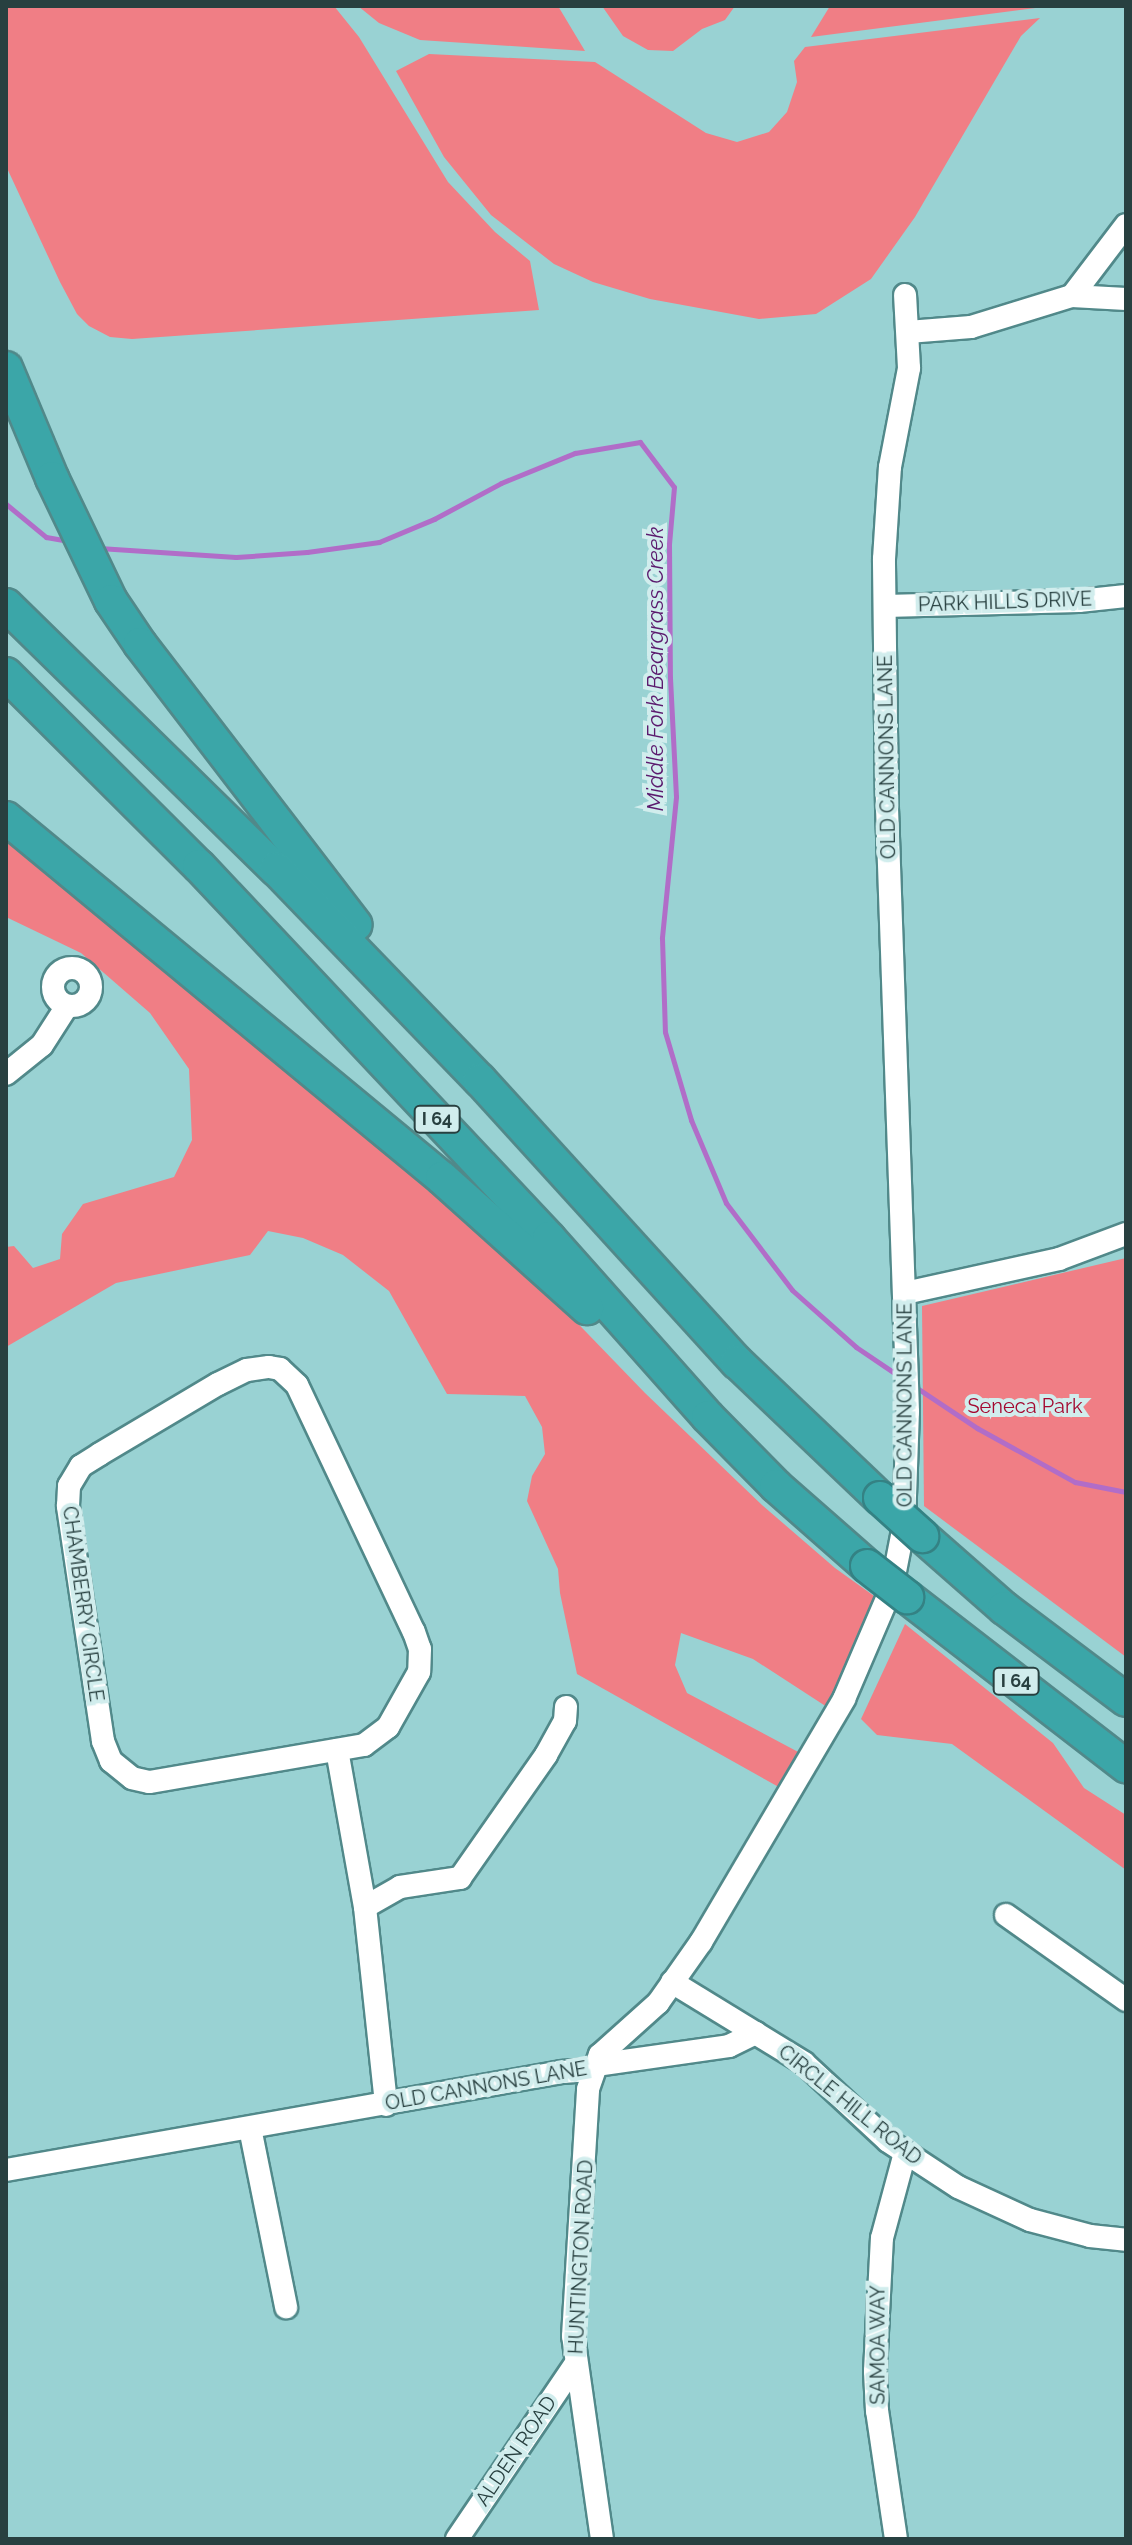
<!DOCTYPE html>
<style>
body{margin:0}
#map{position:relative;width:1132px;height:2545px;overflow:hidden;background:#99d2d3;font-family:Raleway,sans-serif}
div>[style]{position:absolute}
.green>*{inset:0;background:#f07e85}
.stream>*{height:5px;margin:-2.5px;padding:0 2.5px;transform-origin:2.5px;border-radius:2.5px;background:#b16dc8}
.roads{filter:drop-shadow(2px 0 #51898a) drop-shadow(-2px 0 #51898a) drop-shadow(0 2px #51898a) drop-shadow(0 -2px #51898a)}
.minor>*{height:22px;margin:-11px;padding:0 11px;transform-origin:11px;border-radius:11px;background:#fff}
.minor>.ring{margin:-11px;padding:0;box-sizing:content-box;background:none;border:22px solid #fff;border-radius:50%}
.highway>*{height:32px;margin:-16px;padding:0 16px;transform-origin:16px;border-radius:16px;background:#3ba6a8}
.bridges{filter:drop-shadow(2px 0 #348284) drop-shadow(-2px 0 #348284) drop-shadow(0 2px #348284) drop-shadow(0 -2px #348284)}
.highway-bridge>*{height:32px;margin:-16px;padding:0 16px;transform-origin:16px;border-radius:16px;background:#3ba6a8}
span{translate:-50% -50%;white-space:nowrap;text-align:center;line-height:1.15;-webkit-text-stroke:8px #d1eded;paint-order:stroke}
.shield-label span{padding:2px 6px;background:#d1eded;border:2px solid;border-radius:6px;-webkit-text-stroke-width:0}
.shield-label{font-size:18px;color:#284040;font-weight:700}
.street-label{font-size:20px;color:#284040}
.park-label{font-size:20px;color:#a40830}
.water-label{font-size:22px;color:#5b1a6e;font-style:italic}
.frame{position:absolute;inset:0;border:8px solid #284040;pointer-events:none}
</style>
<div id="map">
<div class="green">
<div style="clip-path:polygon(6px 6px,334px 6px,359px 37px,448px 182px,495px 232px,530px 261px,539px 310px,132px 339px,110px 337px,89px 326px,77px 314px,60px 282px,6px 166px)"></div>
<div style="clip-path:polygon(358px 6px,558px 6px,585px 51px,420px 40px,379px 23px)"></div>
<div style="clip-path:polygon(602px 6px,735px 6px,725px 20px,702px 29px,673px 51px,648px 50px,623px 36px)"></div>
<div style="clip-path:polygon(830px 6px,1051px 6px,811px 37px)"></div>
<div style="clip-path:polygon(1040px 18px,1021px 36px,915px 217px,871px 279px,816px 314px,759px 319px,650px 299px,593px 282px,554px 264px,491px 215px,444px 157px,396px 71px,429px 54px,595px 62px,706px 133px,737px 142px,769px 132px,787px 112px,797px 82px,794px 61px,805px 47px)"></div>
<div style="clip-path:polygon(6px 837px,502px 1245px,645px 1393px,762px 1505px,835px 1568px,874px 1596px,858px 1641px,827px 1707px,753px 1659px,681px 1633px,675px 1665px,687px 1693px,802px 1754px,784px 1790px,577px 1674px,560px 1593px,558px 1569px,527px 1501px,532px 1476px,545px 1454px,542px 1427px,525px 1396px,447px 1394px,389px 1291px,343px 1255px,303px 1238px,268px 1231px,250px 1255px,116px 1283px,6px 1347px,6px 1247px,14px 1246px,33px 1268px,60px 1259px,62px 1234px,83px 1204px,174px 1177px,192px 1140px,189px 1069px,150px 1013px,81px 953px,6px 917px)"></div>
<div style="clip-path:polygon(1126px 1258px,1126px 1657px,924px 1506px,922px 1306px)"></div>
<div style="clip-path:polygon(905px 1624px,1053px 1743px,1084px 1788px,1126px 1815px,1126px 1870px,952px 1744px,877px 1735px,861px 1719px)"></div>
</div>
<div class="stream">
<div style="left:6px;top:504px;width:52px;rotate:39.5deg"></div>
<div style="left:46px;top:537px;width:23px;rotate:10deg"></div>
<div style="left:99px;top:548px;width:137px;rotate:3.8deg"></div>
<div style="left:236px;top:557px;width:71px;rotate:-4deg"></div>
<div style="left:307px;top:552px;width:73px;rotate:-7.9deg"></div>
<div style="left:379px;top:542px;width:60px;rotate:-22.7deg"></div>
<div style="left:434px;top:519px;width:76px;rotate:-28.2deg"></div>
<div style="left:501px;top:483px;width:80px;rotate:-22.1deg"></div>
<div style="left:575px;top:453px;width:66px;rotate:-9.6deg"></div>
<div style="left:640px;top:442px;width:56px;rotate:52.9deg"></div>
<div style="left:674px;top:487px;width:57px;rotate:95deg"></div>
<div style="left:669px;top:544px;width:134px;rotate:89.6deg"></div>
<div style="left:670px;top:678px;width:119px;rotate:87.1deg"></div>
<div style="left:676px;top:797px;width:142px;rotate:95.7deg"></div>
<div style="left:662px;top:938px;width:94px;rotate:88.2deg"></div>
<div style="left:665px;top:1032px;width:92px;rotate:73.5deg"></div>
<div style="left:691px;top:1120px;width:90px;rotate:67.1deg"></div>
<div style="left:726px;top:1203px;width:109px;rotate:52.8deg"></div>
<div style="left:792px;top:1290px;width:86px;rotate:41.7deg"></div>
<div style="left:856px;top:1347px;width:52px;rotate:34deg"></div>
<div style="left:914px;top:1386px;width:76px;rotate:33.7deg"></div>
<div style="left:977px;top:1428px;width:112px;rotate:28.9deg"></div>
<div style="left:1075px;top:1482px;width:52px;rotate:11.1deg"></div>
</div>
<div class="roads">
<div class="minor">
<div style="left:1072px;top:296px;width:54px;rotate:3.2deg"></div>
<div style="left:908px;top:332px;width:63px;rotate:-4.5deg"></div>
<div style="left:971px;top:327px;width:106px;rotate:-17.1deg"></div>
<div style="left:1072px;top:296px;width:89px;rotate:-52.7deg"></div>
<div style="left:885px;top:606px;width:194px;rotate:-1.5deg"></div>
<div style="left:1079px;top:601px;width:47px;rotate:-6.1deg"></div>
<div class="ring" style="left:53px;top:968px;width:16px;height:16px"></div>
<div style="left:6px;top:1074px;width:46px;rotate:-38.9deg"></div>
<div style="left:42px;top:1045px;width:46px;rotate:-57.3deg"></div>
<div style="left:905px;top:1293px;width:158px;rotate:-12.4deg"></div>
<div style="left:1059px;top:1259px;width:72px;rotate:-20.5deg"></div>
<div style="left:269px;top:1367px;width:11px;rotate:10deg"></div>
<div style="left:280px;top:1369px;width:23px;rotate:43deg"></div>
<div style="left:297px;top:1385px;width:273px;rotate:64.7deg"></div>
<div style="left:414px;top:1632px;width:18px;rotate:71deg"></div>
<div style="left:420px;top:1649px;width:23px;rotate:92deg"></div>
<div style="left:419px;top:1672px;width:63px;rotate:119.4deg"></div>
<div style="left:388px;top:1727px;width:30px;rotate:143deg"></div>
<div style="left:364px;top:1745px;width:218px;rotate:170.2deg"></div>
<div style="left:149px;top:1782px;width:17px;rotate:-167deg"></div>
<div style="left:132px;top:1778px;width:27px;rotate:-141deg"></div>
<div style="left:111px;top:1761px;width:22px;rotate:-112deg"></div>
<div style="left:103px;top:1741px;width:238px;rotate:-98.5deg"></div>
<div style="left:68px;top:1506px;width:20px;rotate:-87deg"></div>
<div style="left:69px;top:1486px;width:23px;rotate:-59deg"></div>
<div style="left:81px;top:1466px;width:22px;rotate:-32deg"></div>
<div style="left:100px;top:1454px;width:137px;rotate:-30.7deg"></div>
<div style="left:218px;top:1384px;width:32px;rotate:-26deg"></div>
<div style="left:247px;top:1370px;width:22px;rotate:-8deg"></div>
<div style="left:337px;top:1750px;width:159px;rotate:79.9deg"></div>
<div style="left:365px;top:1907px;width:199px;rotate:83.9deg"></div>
<div style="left:365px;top:1907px;width:40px;rotate:-29.7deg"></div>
<div style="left:400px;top:1887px;width:61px;rotate:-8.5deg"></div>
<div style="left:460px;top:1878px;width:150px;rotate:-55deg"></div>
<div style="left:546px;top:1755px;width:39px;rotate:-61deg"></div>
<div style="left:565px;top:1721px;width:14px;rotate:-86deg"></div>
<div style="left:1006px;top:1915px;width:147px;rotate:35.3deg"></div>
<div style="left:672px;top:1982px;width:155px;rotate:31.5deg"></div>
<div style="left:804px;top:2063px;width:115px;rotate:42.9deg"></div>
<div style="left:888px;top:2141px;width:84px;rotate:33.3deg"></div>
<div style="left:958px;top:2187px;width:79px;rotate:24.6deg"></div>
<div style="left:1030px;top:2220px;width:62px;rotate:14.9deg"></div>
<div style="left:1090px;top:2236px;width:36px;rotate:6deg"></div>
<div style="left:596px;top:2065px;width:134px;rotate:-8.1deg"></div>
<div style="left:729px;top:2046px;width:30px;rotate:-26deg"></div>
<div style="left:250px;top:2128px;width:183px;rotate:78.6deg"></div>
<div style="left:6px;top:2170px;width:565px;rotate:-10deg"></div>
<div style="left:562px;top:2072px;width:32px;rotate:-4deg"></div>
<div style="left:457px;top:2539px;width:212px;rotate:-55.9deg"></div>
<div style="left:602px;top:2539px;width:205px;rotate:-98.1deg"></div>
<div style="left:573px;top:2336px;width:247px;rotate:-86.5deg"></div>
<div style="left:588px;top:2089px;width:36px;rotate:-71deg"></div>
<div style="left:600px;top:2055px;width:78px;rotate:-41.9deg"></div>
<div style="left:658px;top:2003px;width:75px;rotate:-54.8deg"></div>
<div style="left:701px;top:1942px;width:282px;rotate:-59.5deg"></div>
<div style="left:844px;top:1699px;width:122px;rotate:-66.8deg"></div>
<div style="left:892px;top:1587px;width:63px;rotate:-79deg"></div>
<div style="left:904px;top:1525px;width:113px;rotate:-88deg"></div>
<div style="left:908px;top:1412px;width:603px;rotate:-91.99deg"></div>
<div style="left:887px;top:809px;width:250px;rotate:-90.7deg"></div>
<div style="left:884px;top:559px;width:92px;rotate:-86.3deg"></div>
<div style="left:890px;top:467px;width:101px;rotate:-79.1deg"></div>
<div style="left:909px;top:368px;width:73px;rotate:-93.1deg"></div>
<div style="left:896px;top:2539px;width:129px;rotate:-98.4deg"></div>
<div style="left:877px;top:2411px;width:40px;rotate:-92.9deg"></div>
<div style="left:875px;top:2371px;width:133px;rotate:-87deg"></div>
<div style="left:882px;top:2238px;width:88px;rotate:-74.9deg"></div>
</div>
<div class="highway">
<div style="left:6px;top:368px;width:119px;rotate:67.3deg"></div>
<div style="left:52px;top:478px;width:136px;rotate:64.4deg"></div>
<div style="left:111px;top:601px;width:52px;rotate:56deg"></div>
<div style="left:140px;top:644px;width:354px;rotate:52.5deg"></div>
<div style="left:6px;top:605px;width:378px;rotate:44.4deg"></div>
<div style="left:276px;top:869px;width:293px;rotate:46deg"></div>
<div style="left:480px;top:1080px;width:382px;rotate:47.7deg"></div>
<div style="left:737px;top:1362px;width:197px;rotate:43.6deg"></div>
<div style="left:6px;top:674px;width:272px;rotate:44.9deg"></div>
<div style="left:199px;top:866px;width:511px;rotate:46.75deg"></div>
<div style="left:549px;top:1238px;width:239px;rotate:48.4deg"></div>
<div style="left:708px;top:1417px;width:97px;rotate:45.4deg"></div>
<div style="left:776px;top:1486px;width:121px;rotate:41.3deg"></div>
<div style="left:6px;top:818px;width:565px;rotate:39.55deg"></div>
<div style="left:442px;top:1178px;width:195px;rotate:41.9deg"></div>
<div style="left:922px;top:1536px;width:109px;rotate:41.3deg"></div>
<div style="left:1004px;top:1608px;width:153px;rotate:37deg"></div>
<div style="left:907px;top:1597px;width:277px;rotate:37.7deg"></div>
</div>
</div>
<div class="bridges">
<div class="highway-bridge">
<div style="left:880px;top:1498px;width:57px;rotate:42.1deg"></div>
<div style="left:867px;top:1566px;width:51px;rotate:37.8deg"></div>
</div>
</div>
<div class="shield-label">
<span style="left:437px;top:1119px">I 64</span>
<span style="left:1016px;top:1681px">I 64</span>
</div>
<div class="street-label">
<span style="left:1005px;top:602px;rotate:-2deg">PARK HILLS DRIVE</span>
<span style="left:887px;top:757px;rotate:-91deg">OLD CANNONS LANE</span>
<span style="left:905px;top:1405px;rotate:-90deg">OLD CANNONS LANE</span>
<span style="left:83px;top:1604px;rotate:82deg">CHAMBERRY CIRCLE</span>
<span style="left:486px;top:2086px;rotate:-10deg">OLD CANNONS LANE</span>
<span style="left:850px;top:2105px;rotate:39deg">CIRCLE HILL ROAD</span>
<span style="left:581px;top:2257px;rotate:-87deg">HUNTINGTON ROAD</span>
<span style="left:878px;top:2345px;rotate:-90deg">SAMOA WAY</span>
<span style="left:516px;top:2451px;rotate:-56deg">ALDEN ROAD</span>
</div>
<div class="park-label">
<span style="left:1025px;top:1406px">Seneca Park</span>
</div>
<div class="water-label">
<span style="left:656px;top:669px;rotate:-90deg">Middle Fork Beargrass Creek</span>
</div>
<div class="frame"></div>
</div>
